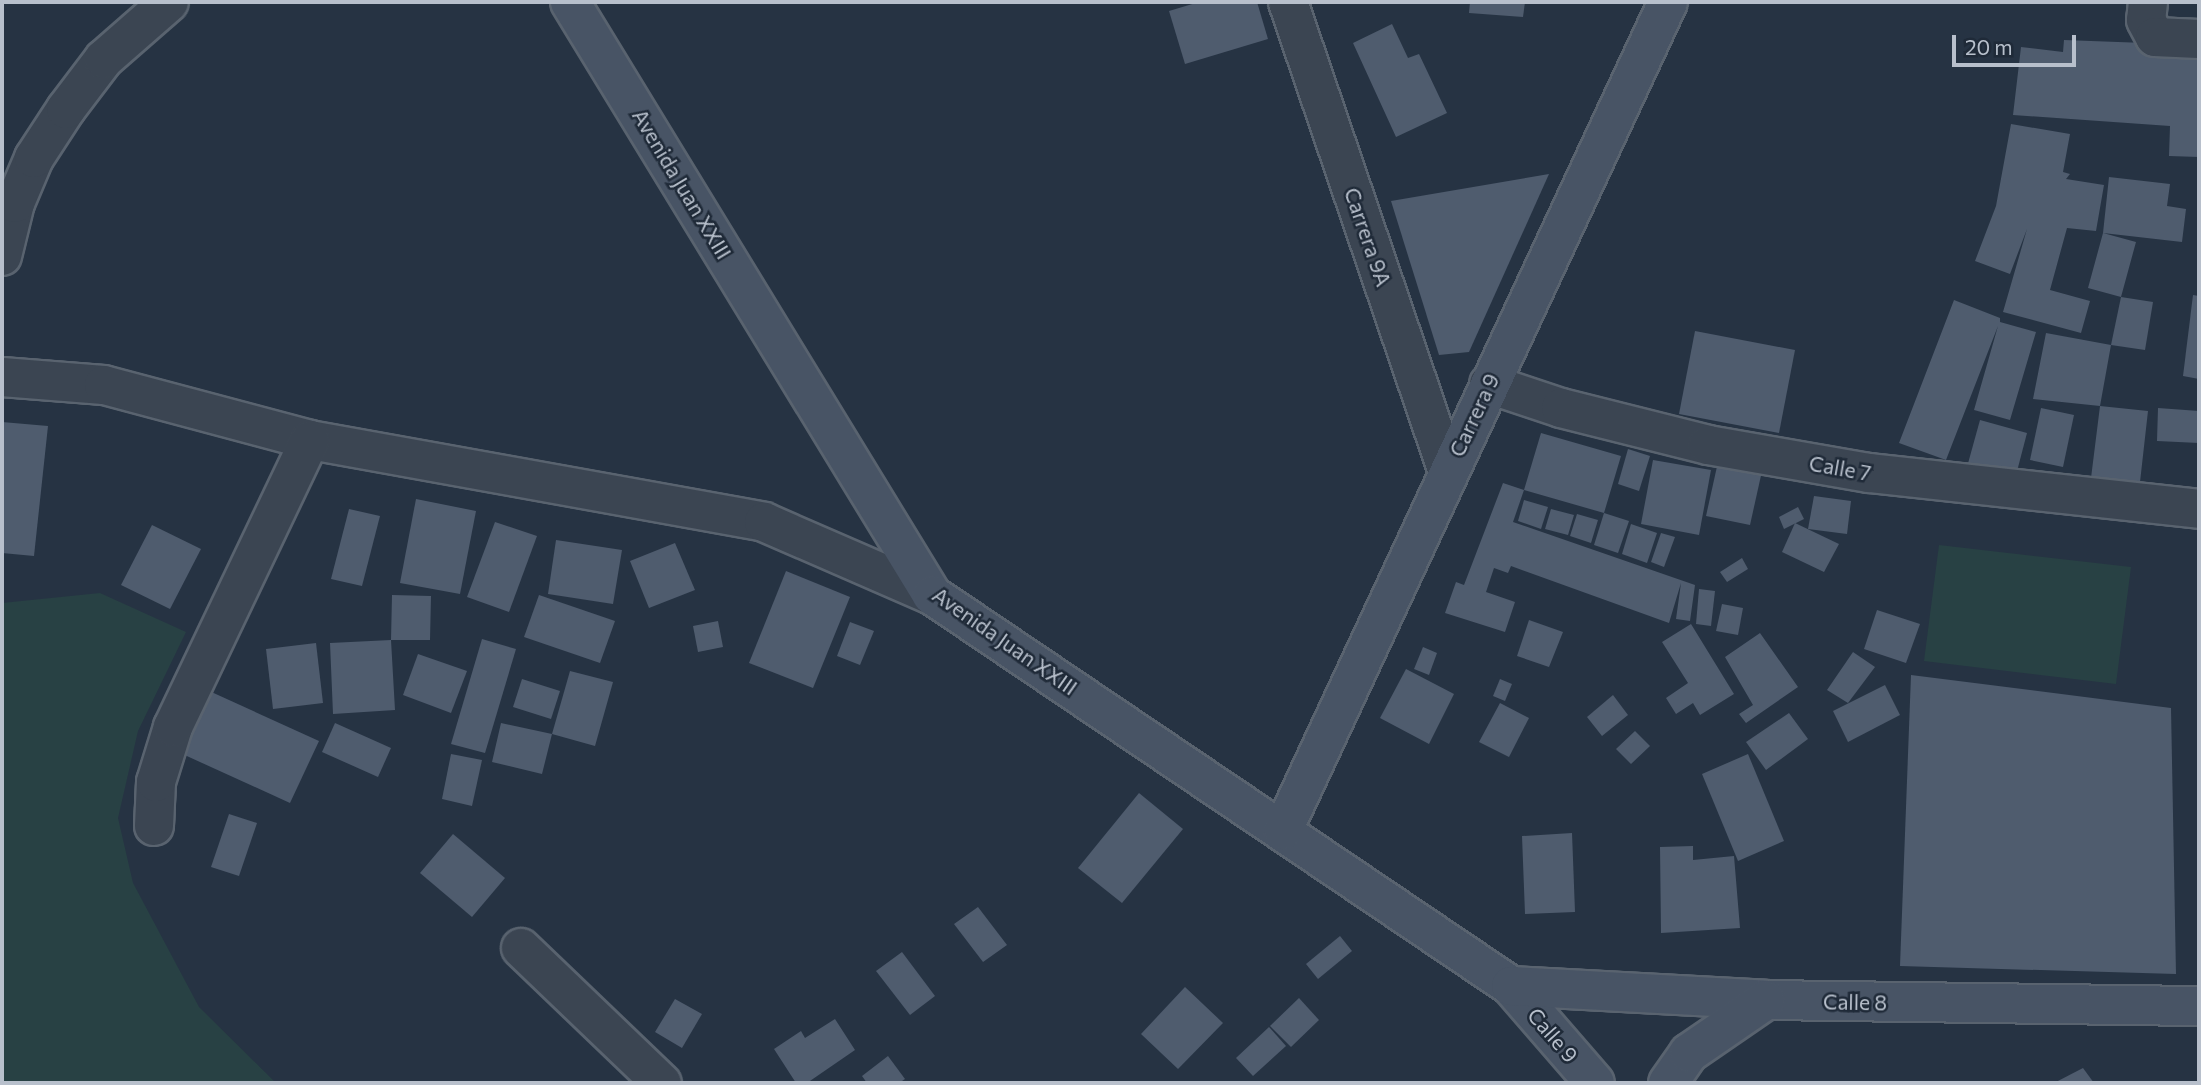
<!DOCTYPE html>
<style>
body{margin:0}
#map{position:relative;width:2201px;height:1085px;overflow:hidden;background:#263343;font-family:Commissioner,sans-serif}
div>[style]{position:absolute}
.green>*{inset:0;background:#284144}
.building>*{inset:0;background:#4f5c6e}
.roads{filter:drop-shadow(2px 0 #59636f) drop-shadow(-2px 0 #59636f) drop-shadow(0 2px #59636f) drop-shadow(0 -2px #59636f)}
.street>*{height:38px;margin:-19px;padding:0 19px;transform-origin:19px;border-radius:19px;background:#3b4552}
.secondary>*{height:38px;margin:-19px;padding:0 19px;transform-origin:19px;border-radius:19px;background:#485465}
span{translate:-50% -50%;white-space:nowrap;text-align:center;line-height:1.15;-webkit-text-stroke:5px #1f2a38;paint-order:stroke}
.street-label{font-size:21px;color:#b8c0cc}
.frame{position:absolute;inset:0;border:4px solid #b8c0cc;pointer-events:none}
.scale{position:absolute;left:1952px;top:35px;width:124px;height:32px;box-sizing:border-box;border:4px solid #b8c0cc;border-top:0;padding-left:9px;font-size:21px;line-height:24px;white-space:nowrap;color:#b8c0cc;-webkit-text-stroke:5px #1f2a38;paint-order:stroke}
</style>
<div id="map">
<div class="green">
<div style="clip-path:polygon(1939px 545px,2131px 567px,2116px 684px,1924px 661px)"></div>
<div style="clip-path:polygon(100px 593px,186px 632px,138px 731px,118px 818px,133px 883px,199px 1007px,276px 1083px,2px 1083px,2px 603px)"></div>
</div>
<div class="building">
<div style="clip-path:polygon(1199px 2px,1257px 2px,1268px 39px,1185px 64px,1169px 11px)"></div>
<div style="clip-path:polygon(1470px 2px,1525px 2px,1523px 17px,1469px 13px)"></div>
<div style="clip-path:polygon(1392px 24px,1408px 58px,1419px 54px,1447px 113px,1396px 137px,1353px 43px)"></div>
<div style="clip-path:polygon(2064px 40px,2199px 45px,2199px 157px,2169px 156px,2170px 126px,2013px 115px,2021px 47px,2063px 52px)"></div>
<div style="clip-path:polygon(2011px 124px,2070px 134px,2063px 172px,2070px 174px,2066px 179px,2104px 185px,2096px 231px,2067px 228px,2050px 290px,2090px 301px,2081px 333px,2003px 312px,2027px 229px,2010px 274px,1975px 261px,1996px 206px)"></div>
<div style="clip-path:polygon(1549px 174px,1469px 352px,1439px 355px,1391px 201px)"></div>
<div style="clip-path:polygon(2109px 177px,2170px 184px,2167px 206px,2186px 209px,2182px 242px,2103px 233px,2136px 242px,2121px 297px,2088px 288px,2103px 233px)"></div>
<div style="clip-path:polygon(2193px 295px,2199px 296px,2199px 379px,2183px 376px)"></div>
<div style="clip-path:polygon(2121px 297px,2153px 302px,2145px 350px,2111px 345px)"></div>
<div style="clip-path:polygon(1954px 300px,2000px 318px,2000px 322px,2036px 332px,2010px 420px,1974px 410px,1998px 326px,1946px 460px,1899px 443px)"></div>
<div style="clip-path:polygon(1695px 331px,1795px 350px,1779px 433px,1679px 414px)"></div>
<div style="clip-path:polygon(2046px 333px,2111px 345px,2100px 406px,2148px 411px,2139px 491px,2090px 486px,2100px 406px,2033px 399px)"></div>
<div style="clip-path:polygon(2041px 408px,2074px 415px,2063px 467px,2030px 460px)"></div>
<div style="clip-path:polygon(2158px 408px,2199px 411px,2199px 443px,2157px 441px)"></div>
<div style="clip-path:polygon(1980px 420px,2027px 433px,2015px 479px,1967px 467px)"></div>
<div style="clip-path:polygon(2px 422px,48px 426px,34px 556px,2px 553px)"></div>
<div style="clip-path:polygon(1541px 433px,1621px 456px,1604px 513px,1524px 490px,1513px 522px,1695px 585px,1690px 621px,1676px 619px,1681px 583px,1669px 623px,1511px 566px,1508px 573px,1494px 568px,1486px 592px,1515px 602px,1505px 632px,1445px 613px,1456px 582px,1464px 585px,1503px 483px,1524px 490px)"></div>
<div style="clip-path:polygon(1628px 449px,1650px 456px,1639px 491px,1618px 484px)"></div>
<div style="clip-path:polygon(1653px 460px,1711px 470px,1699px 535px,1641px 524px)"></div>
<div style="clip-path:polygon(1718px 462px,1762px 471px,1750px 525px,1706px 516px)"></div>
<div style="clip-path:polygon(1814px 496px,1851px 501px,1847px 534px,1808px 529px)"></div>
<div style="clip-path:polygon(416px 499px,476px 511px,460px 594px,400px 583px)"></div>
<div style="clip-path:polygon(1524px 500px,1548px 507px,1541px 529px,1518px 521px)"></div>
<div style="clip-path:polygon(1798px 507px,1804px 519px,1784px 529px,1779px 517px)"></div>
<div style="clip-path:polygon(349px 509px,380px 516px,362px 586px,331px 579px)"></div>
<div style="clip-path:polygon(1551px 509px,1574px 515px,1568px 535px,1545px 529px)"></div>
<div style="clip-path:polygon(1604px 513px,1629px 521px,1618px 553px,1594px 545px)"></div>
<div style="clip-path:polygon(1577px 514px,1598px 520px,1591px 543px,1570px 536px)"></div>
<div style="clip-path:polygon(495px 522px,537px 536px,509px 612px,467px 597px)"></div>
<div style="clip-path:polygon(1795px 523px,1839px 544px,1824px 572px,1782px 552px)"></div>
<div style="clip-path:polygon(1631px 524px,1657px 533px,1647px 563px,1622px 554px)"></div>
<div style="clip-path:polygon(152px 525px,201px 549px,170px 609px,121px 585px)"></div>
<div style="clip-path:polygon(1661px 533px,1675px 537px,1664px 567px,1651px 562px)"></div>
<div style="clip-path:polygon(556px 540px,622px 550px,613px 604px,548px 594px)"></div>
<div style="clip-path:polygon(675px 543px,695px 590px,649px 608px,630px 561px)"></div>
<div style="clip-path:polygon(1742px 558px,1748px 569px,1727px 582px,1720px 572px)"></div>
<div style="clip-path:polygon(786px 571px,850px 597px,813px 688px,749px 663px)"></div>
<div style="clip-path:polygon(1699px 589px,1715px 591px,1711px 626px,1696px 624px)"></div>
<div style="clip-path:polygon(392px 595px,431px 596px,430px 640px,391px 640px,395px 710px,333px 714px,330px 643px,391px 640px)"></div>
<div style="clip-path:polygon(539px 595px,615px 621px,600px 663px,524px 637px)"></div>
<div style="clip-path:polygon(1722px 604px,1743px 608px,1738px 635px,1716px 631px)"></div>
<div style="clip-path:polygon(1877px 610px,1920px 624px,1906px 663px,1864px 649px)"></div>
<div style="clip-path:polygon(1529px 620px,1563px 632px,1549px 667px,1517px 656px)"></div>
<div style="clip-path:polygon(718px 621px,723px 647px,698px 652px,693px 626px)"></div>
<div style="clip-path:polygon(850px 622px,874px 631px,860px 665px,837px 656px)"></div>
<div style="clip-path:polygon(1691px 624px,1734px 694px,1700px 715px,1693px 703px,1676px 714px,1666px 698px,1688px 683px,1662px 642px)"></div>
<div style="clip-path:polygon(1760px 633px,1798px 687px,1746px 723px,1739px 714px,1753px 705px,1725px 657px)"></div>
<div style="clip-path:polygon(482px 639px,516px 649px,485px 753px,451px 744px)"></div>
<div style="clip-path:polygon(316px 643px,323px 703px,273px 709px,266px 649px)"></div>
<div style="clip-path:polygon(1423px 647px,1437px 653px,1429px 675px,1414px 669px)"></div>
<div style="clip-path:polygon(1853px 652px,1875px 667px,1848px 703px,1827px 690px)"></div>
<div style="clip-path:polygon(418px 654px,467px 671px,451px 713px,403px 695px)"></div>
<div style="clip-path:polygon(1406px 669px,1454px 694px,1429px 744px,1380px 718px)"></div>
<div style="clip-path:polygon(570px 671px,613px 682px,595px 746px,552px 734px)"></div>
<div style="clip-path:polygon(1911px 675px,2171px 708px,2176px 974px,1900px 966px)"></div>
<div style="clip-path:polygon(522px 679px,560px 691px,551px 719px,513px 707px)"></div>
<div style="clip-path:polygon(1500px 679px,1512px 684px,1505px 701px,1493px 696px)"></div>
<div style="clip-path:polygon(1885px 685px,1900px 715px,1848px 742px,1833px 711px)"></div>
<div style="clip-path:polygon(207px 690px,319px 741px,290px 803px,178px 752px)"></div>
<div style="clip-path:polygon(1613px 695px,1628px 715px,1602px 736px,1587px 717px)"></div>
<div style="clip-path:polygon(1500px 703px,1529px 718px,1509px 757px,1479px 742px)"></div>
<div style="clip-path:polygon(1789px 713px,1808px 739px,1766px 770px,1746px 742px)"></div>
<div style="clip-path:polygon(335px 723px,391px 748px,378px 777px,322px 752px)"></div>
<div style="clip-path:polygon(501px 723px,552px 734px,542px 774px,492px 762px)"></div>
<div style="clip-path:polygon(1635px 731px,1650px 746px,1631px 764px,1616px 749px)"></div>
<div style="clip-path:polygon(451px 754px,482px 760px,472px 806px,442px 799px)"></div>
<div style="clip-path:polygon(1748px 754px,1784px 841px,1738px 861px,1702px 774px)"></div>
<div style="clip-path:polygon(1139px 793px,1183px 829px,1122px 903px,1078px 868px)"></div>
<div style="clip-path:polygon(229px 814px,257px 823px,239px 876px,211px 867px)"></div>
<div style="clip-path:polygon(1572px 833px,1575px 912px,1525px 914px,1522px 836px)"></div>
<div style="clip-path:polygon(453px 834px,505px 878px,472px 917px,420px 873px)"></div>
<div style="clip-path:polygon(1693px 846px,1693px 860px,1734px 856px,1740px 928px,1661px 933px,1660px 847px)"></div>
<div style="clip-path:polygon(978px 907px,1007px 945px,983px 962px,954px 924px)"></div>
<div style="clip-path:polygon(1340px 936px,1352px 951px,1318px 979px,1306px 964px)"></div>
<div style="clip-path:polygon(902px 952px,935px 996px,910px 1015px,876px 971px)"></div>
<div style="clip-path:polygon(1185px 987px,1223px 1023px,1178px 1069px,1141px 1034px)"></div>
<div style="clip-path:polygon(1299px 998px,1319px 1020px,1291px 1047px,1270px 1026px)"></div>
<div style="clip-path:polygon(675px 999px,702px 1014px,682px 1048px,655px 1032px)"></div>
<div style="clip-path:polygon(835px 1019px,855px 1050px,807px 1083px,796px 1083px,774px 1049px,801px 1031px,805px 1038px)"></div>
<div style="clip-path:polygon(1269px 1027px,1286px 1046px,1253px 1076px,1236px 1058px)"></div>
<div style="clip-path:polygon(888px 1056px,905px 1079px,899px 1083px,867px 1083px,862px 1076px)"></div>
<div style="clip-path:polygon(2083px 1068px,2094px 1083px,2054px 1083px)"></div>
</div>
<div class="roads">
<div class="street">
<div style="left:1288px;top:2px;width:496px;rotate:71.2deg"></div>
<div style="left:2148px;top:2px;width:18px;rotate:96deg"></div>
<div style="left:2146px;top:20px;width:19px;rotate:62deg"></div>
<div style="left:2155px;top:37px;width:44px;rotate:2.6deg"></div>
<div style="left:2px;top:256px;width:55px;rotate:-76.2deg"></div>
<div style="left:15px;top:203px;width:49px;rotate:-67.1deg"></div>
<div style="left:34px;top:158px;width:59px;rotate:-56.9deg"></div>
<div style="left:66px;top:109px;width:63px;rotate:-52.8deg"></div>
<div style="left:104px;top:59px;width:86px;rotate:-41.2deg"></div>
<div style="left:2px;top:377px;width:102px;rotate:4.5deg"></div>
<div style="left:104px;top:385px;width:213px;rotate:14.9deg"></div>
<div style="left:310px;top:440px;width:461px;rotate:10.2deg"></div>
<div style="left:764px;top:522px;width:183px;rotate:23.5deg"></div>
<div style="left:1489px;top:384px;width:76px;rotate:18.4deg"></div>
<div style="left:1561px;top:408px;width:152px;rotate:14.1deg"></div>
<div style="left:1708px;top:445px;width:163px;rotate:9.9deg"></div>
<div style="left:1869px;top:473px;width:332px;rotate:6.2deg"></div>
<div style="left:154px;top:826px;width:44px;rotate:-87.4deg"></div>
<div style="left:156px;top:782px;width:58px;rotate:-72.8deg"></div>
<div style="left:173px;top:727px;width:318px;rotate:-64.5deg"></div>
<div style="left:521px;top:948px;width:195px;rotate:43.8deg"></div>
</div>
<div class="secondary">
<div style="left:570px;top:2px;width:695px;rotate:58.6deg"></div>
<div style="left:932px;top:595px;width:699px;rotate:34.03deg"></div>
<div style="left:1511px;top:986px;width:128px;rotate:49.1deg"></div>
<div style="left:1283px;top:830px;width:913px;rotate:-65.06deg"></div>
<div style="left:1511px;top:986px;width:255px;rotate:3.1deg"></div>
<div style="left:1766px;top:1000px;width:433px;rotate:0.8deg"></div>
<div style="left:1668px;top:1083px;width:37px;rotate:-55deg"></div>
<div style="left:1689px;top:1053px;width:93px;rotate:-34.5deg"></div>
</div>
</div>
<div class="street-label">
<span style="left:682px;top:184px;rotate:59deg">Avenida Juan XXIII</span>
<span style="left:1368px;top:237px;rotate:71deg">Carrera 9A</span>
<span style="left:1474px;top:415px;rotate:-65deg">Carrera 9</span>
<span style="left:1840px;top:468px;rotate:10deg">Calle 7</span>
<span style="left:1005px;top:641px;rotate:35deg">Avenida Juan XXIII</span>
<span style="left:1855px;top:1002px;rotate:1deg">Calle 8</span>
<span style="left:1553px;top:1035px;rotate:49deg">Calle 9</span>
</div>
<div class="frame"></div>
<div class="scale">20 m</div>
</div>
